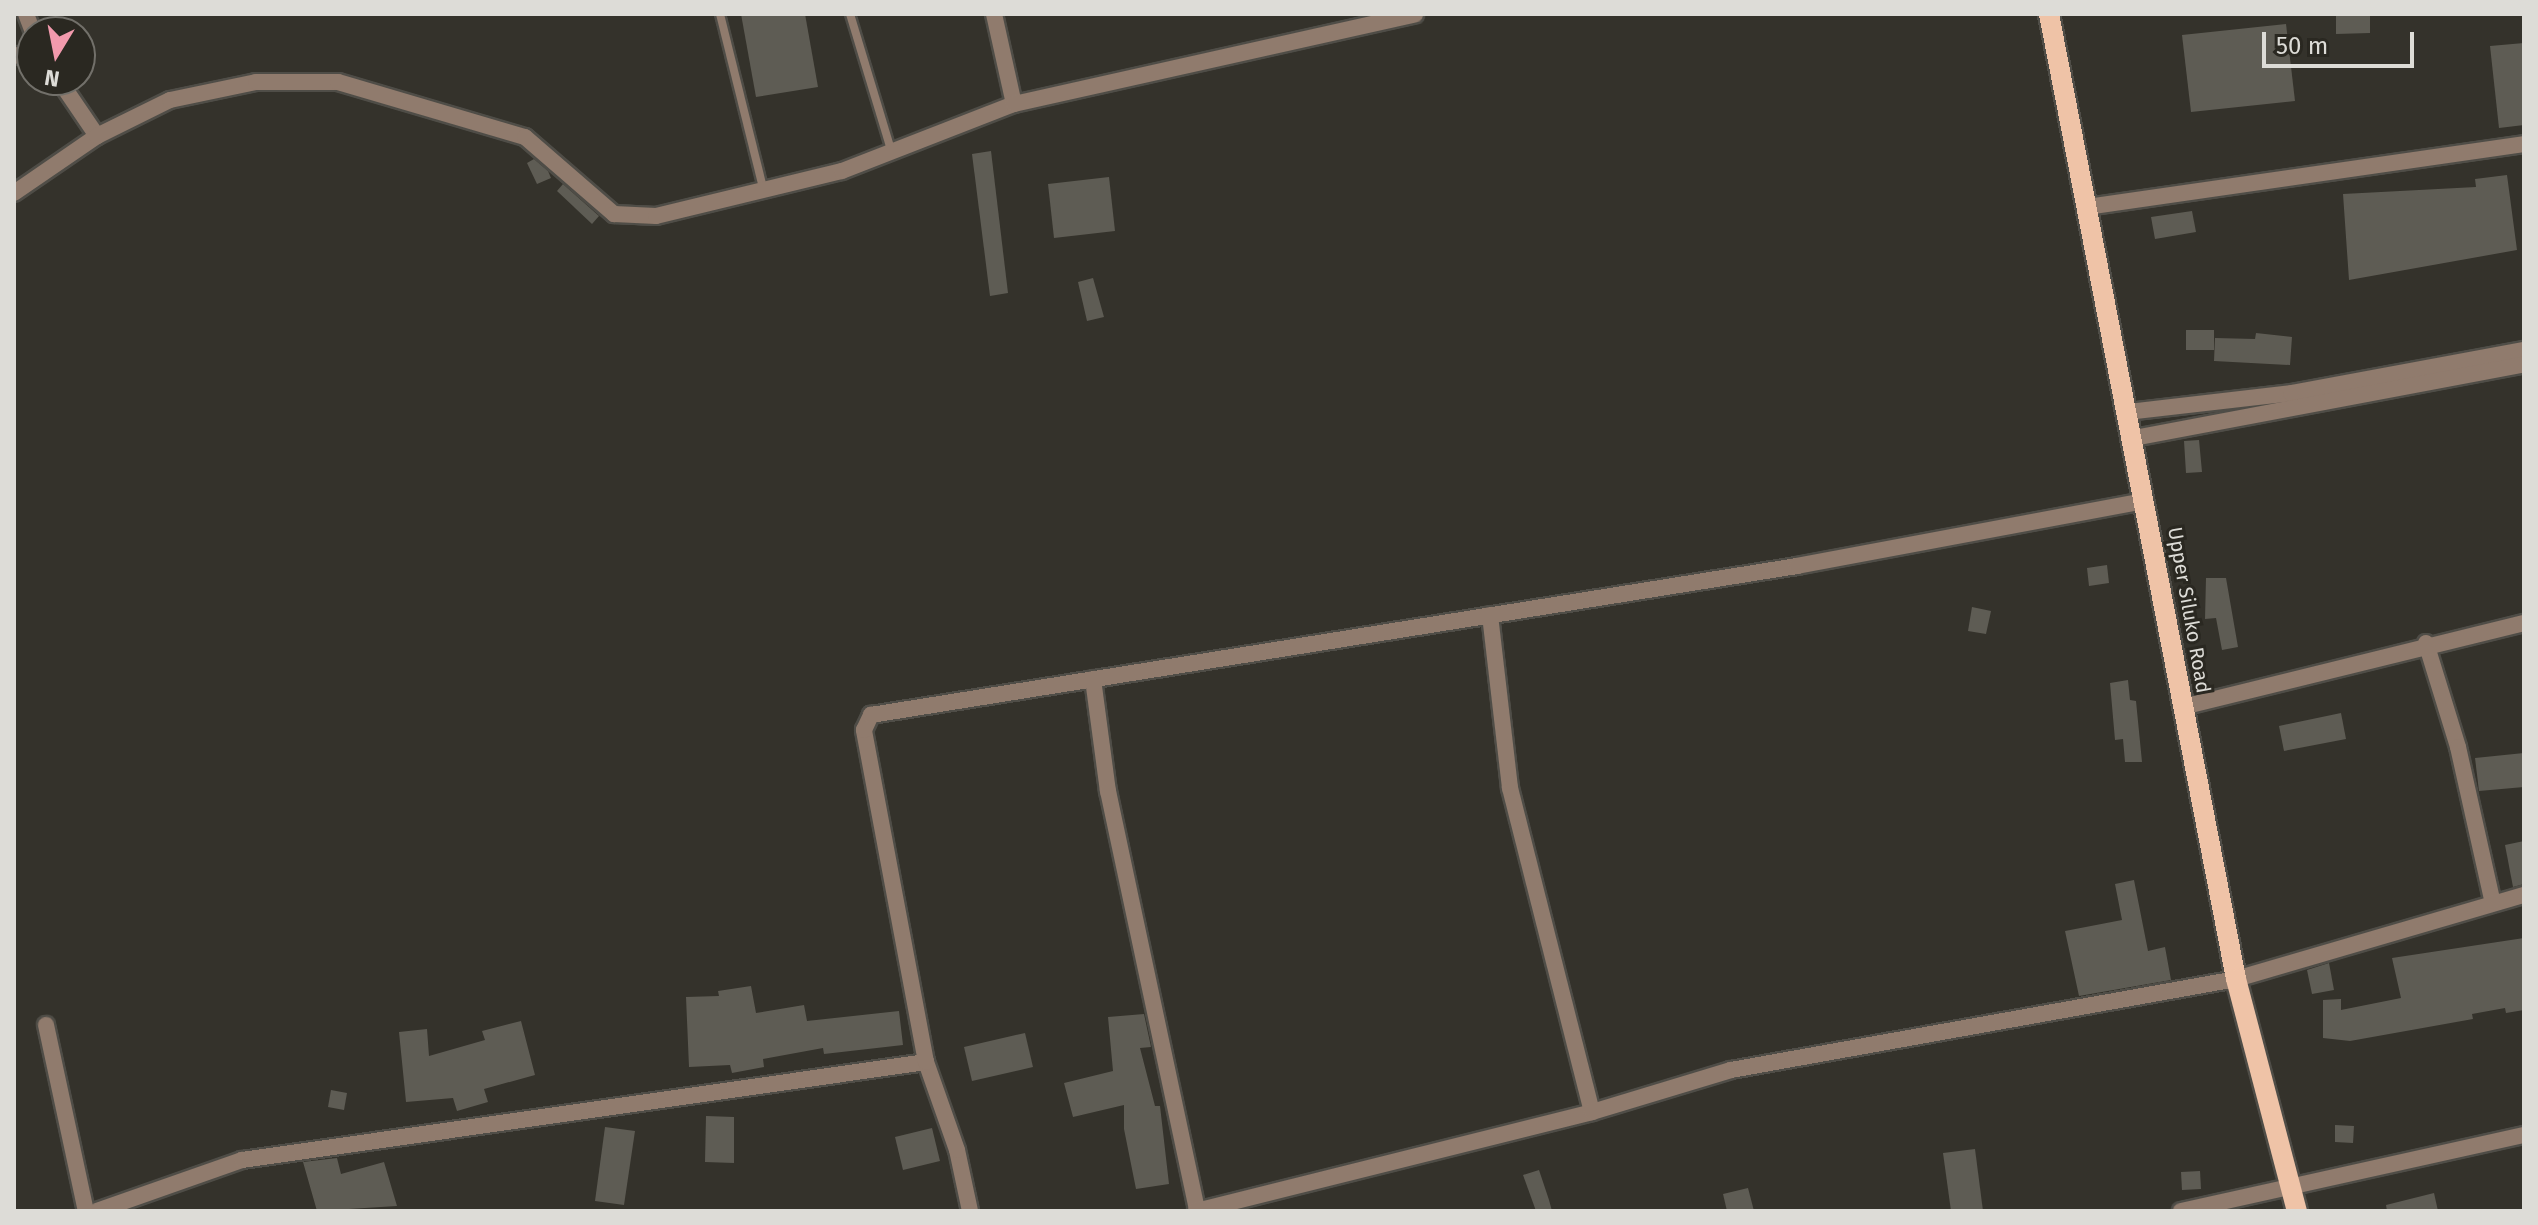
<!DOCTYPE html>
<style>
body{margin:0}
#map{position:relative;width:2538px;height:1225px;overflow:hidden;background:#34322b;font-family:"Fira Sans",sans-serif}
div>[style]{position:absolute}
.building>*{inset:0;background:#5e5c54}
.roads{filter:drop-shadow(2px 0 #4f4d47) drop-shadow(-2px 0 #4f4d47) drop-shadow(0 2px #4f4d47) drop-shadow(0 -2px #4f4d47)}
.lane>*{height:8px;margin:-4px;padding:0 4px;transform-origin:4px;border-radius:4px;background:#907b6d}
.street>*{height:16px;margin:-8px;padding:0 8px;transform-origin:8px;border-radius:8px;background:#907b6d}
.primary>*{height:20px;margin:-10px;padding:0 10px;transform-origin:10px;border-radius:10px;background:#efc3a7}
span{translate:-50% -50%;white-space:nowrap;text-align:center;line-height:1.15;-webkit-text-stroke:6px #2a2821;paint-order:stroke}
.street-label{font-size:20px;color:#dddcd7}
.frame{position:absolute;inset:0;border:16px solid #dddcd7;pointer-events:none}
.north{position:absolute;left:16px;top:16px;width:80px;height:80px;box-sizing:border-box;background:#2a2821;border:2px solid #72706a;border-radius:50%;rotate:190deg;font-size:22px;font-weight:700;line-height:32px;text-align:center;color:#dddcd7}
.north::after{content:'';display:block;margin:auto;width:28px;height:36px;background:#f29aad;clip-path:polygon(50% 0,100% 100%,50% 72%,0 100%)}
.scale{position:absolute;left:2262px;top:32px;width:152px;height:36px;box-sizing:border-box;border:4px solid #dddcd7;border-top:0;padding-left:10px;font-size:24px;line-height:28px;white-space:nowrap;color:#dddcd7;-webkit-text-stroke:6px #2a2821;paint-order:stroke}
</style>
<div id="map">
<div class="building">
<div style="clip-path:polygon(741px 14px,805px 14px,818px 87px,756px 97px)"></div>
<div style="clip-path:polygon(2336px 14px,2370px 14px,2370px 33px,2336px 34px)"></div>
<div style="clip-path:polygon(2286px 24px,2295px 101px,2191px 112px,2182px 35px)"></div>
<div style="clip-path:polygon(2524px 43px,2524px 125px,2499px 128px,2490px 46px)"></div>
<div style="clip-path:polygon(991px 151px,1008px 293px,990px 296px,972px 154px)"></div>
<div style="clip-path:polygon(534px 159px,548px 171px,551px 178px,537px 184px,527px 163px)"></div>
<div style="clip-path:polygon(2507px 175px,2517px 250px,2349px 280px,2343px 194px,2476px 187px,2475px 179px)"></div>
<div style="clip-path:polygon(1109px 177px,1115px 231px,1054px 238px,1048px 184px)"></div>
<div style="clip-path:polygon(563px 184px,599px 216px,592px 224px,557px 191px)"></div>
<div style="clip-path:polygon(2192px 211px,2196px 232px,2155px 239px,2151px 217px)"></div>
<div style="clip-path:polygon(1093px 278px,1104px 317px,1087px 321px,1078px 282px)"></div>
<div style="clip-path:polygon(2186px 330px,2214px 330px,2214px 350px,2186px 350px)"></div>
<div style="clip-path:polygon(2256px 333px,2292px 337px,2290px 365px,2214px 361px,2215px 338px,2255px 339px)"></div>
<div style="clip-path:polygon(2199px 440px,2202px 472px,2186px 473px,2184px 441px)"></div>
<div style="clip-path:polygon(2107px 565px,2109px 583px,2089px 586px,2087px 568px)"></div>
<div style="clip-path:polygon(2206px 578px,2226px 578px,2238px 647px,2222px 650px,2216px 618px,2205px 619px)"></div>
<div style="clip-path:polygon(1972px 607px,1991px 611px,1986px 634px,1968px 631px)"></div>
<div style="clip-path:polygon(2128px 680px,2130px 700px,2136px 701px,2142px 762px,2125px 762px,2123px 739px,2115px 740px,2110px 683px)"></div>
<div style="clip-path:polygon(2341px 713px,2346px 739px,2284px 751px,2279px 726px)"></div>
<div style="clip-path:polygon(2524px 753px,2524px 787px,2479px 791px,2475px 758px)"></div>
<div style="clip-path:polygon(2524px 841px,2524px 884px,2513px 887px,2505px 845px)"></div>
<div style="clip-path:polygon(2134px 880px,2148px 951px,2165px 947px,2171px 980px,2079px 996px,2065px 931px,2122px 920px,2115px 884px)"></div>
<div style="clip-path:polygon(2524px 938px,2524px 1010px,2506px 1013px,2505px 1008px,2472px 1014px,2473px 1019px,2350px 1041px,2323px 1038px,2323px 1000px,2341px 999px,2341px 1010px,2401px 998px,2392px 958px)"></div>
<div style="clip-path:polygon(2329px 963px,2334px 990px,2312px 994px,2307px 970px)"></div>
<div style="clip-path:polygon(751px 986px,756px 1013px,804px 1005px,807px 1021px,899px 1011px,903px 1045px,824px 1054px,823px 1048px,763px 1059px,764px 1067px,732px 1073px,730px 1065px,689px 1067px,686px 997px,719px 996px,718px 991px)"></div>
<div style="clip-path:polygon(1144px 1014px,1151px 1047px,1140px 1048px,1155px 1106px,1160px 1106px,1169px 1184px,1136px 1189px,1124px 1129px,1124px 1105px,1073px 1117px,1064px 1083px,1113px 1071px,1108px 1017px)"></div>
<div style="clip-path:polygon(521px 1021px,535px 1075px,484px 1089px,488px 1102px,457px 1111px,453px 1098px,406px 1102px,399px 1032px,427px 1029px,429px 1056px,485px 1040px,482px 1031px)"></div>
<div style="clip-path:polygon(1025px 1033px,1033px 1067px,972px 1081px,964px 1047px)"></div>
<div style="clip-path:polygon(331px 1090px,347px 1093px,344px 1110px,328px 1107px)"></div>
<div style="clip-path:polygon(706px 1116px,734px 1117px,734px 1163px,705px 1162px)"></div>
<div style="clip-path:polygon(2335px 1125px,2354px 1126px,2353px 1143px,2335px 1142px)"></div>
<div style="clip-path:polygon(605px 1127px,635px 1131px,624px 1205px,595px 1201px)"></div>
<div style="clip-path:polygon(932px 1128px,940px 1161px,903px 1170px,895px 1137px)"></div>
<div style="clip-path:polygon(1975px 1149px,1983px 1211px,1951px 1211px,1943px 1153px)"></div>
<div style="clip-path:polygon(337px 1158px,341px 1174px,384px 1162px,397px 1206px,317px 1211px,303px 1162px)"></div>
<div style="clip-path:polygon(1539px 1170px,1549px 1200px,1552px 1211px,1536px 1211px,1523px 1175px)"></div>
<div style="clip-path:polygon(2200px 1171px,2201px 1189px,2182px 1190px,2181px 1172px)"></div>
<div style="clip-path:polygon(1748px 1188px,1754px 1211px,1727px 1211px,1723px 1194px)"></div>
<div style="clip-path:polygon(2434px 1193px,2438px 1211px,2387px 1211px,2386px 1205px)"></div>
</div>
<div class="roads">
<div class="lane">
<div style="left:720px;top:14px;width:183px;rotate:76.1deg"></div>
<div style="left:850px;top:14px;width:145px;rotate:73.2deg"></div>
</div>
<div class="street">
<div style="left:26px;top:14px;width:19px;rotate:69deg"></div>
<div style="left:994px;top:14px;width:92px;rotate:77.5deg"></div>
<div style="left:14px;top:56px;width:18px;rotate:-13deg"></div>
<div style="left:59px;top:80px;width:68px;rotate:55.8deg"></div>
<div style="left:14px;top:193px;width:101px;rotate:-34.5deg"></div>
<div style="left:97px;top:136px;width:81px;rotate:-26.3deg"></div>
<div style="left:170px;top:100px;width:88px;rotate:-11.8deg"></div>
<div style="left:256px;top:82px;width:82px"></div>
<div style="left:338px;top:82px;width:195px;rotate:16.4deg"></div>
<div style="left:525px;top:137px;width:118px;rotate:40.9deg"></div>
<div style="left:614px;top:214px;width:42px;rotate:2.7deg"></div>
<div style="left:656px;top:216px;width:191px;rotate:-13.6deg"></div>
<div style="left:842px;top:171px;width:185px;rotate:-21.3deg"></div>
<div style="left:1014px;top:104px;width:411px;rotate:-12.6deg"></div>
<div style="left:2087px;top:207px;width:442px;rotate:-8.2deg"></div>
<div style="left:2128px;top:412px;width:164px;rotate:-6.6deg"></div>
<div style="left:2291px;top:393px;width:237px;rotate:-10.5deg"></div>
<div style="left:2134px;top:438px;width:397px;rotate:-10.7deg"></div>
<div style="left:1490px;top:615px;width:174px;rotate:83.4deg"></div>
<div style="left:1510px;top:788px;width:334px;rotate:75.8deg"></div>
<div style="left:2426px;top:643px;width:109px;rotate:72.9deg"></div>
<div style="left:2458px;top:747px;width:160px;rotate:77.4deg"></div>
<div style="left:1093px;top:679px;width:113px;rotate:82.4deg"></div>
<div style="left:1108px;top:791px;width:429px;rotate:78deg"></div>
<div style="left:2182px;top:707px;width:352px;rotate:-13.8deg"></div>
<div style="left:46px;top:1025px;width:190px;rotate:77.9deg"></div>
<div style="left:97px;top:1211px;width:154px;rotate:-19.4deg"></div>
<div style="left:242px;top:1160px;width:691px;rotate:-8.15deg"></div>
<div style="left:970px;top:1211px;width:62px;rotate:-102deg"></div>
<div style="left:957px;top:1150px;width:93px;rotate:-109.4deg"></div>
<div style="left:926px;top:1062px;width:338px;rotate:-100.6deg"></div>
<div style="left:864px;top:730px;width:17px;rotate:-65deg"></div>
<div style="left:871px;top:715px;width:938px;rotate:-9.14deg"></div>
<div style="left:1797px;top:566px;width:354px;rotate:-10.6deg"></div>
<div style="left:1196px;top:1211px;width:408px;rotate:-14deg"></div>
<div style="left:1592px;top:1112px;width:145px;rotate:-16.8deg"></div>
<div style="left:1731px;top:1070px;width:513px;rotate:-10.21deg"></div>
<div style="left:2236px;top:979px;width:300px;rotate:-16.3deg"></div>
<div style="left:2181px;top:1211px;width:351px;rotate:-12.5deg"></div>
</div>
<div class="primary">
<div style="left:2049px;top:14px;width:983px;rotate:79.03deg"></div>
<div style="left:2236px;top:979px;width:240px;rotate:75.3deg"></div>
</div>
</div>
<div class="street-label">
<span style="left:2189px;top:610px;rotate:80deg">Upper Siluko Road</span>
</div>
<div class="frame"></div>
<div class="north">N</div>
<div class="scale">50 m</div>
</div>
